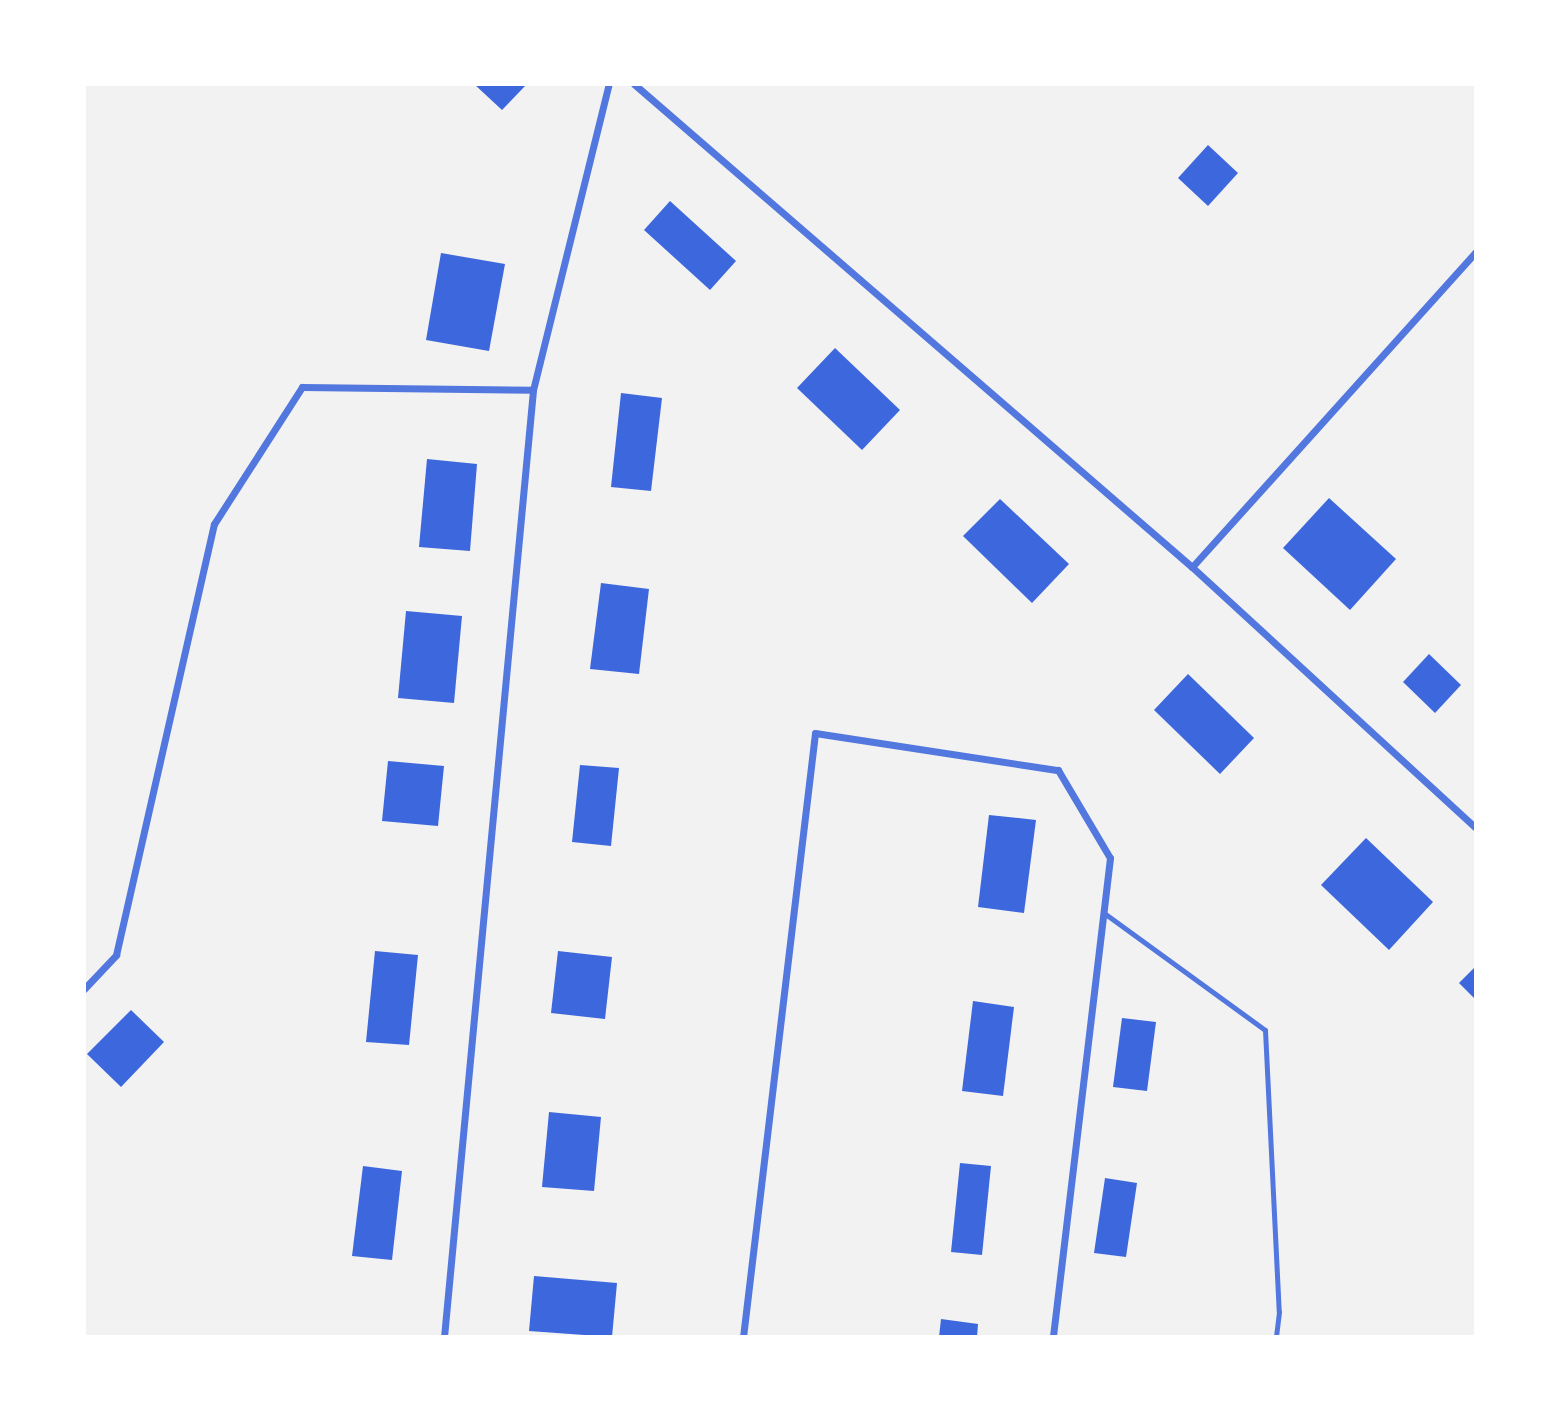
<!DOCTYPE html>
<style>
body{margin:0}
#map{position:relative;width:1560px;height:1421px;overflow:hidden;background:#f2f2f2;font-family:Rubik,sans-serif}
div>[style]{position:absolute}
.building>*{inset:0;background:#3d67dc}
.service>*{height:5px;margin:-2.5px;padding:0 2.5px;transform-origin:2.5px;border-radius:2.5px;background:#5277de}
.minor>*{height:7px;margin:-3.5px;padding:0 3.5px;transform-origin:3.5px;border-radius:3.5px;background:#5277de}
span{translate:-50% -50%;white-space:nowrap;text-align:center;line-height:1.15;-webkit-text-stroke:5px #fff;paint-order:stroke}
.frame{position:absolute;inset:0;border:86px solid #fff;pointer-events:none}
</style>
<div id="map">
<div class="building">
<div style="clip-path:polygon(474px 84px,527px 84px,502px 110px)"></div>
<div style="clip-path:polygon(1208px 145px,1238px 173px,1208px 206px,1178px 178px)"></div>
<div style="clip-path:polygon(670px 201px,736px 261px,710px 290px,644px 230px)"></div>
<div style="clip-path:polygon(441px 253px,505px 264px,489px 351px,426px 340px)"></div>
<div style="clip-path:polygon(835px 348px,900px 410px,862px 450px,797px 388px)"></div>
<div style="clip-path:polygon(621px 393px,662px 398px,651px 491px,611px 487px)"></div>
<div style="clip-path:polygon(427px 459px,477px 464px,470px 551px,419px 547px)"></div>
<div style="clip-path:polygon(1329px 498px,1396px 559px,1350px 610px,1283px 548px)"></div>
<div style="clip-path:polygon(1000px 499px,1069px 564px,1032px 603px,963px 536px)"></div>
<div style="clip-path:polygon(601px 583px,649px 589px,639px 674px,590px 669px)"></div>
<div style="clip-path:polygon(406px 611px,462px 616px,454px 703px,398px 698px)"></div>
<div style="clip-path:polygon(1429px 654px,1461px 685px,1435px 713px,1403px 682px)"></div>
<div style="clip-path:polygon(1188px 674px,1254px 738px,1220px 774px,1154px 710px)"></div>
<div style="clip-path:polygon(388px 761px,444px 766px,438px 826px,382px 821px)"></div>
<div style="clip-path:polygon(580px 765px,619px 768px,611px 846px,572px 842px)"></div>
<div style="clip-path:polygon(989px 815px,1036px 820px,1024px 913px,978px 907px)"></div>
<div style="clip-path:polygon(1366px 838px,1433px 902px,1389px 950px,1321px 885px)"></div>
<div style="clip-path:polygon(375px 951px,418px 955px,409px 1045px,366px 1042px)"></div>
<div style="clip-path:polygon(558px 951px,612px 957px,605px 1019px,551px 1013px)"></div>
<div style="clip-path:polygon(1476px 966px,1476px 1000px,1459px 983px)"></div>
<div style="clip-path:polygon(973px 1001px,1014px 1007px,1003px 1096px,962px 1091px)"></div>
<div style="clip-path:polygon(131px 1010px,164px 1042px,121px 1087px,87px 1054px)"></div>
<div style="clip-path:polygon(1122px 1018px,1156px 1022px,1147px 1091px,1113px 1087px)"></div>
<div style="clip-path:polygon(549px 1112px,601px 1117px,594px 1191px,542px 1187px)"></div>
<div style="clip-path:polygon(960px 1163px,991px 1166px,982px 1255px,951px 1252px)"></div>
<div style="clip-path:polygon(363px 1166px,402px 1171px,392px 1260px,352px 1256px)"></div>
<div style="clip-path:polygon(1105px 1178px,1137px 1183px,1126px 1257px,1094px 1253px)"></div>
<div style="clip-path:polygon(534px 1276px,617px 1283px,612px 1337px,529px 1331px)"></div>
<div style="clip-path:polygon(941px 1319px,978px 1324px,977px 1337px,939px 1337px)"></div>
</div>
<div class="service">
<div style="left:1104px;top:913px;width:199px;rotate:36deg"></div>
<div style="left:1265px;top:1030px;width:282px;rotate:87.2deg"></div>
<div style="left:1279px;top:1312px;width:25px;rotate:97deg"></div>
</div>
<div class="minor">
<div style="left:634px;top:84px;width:738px;rotate:40.88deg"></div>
<div style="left:1192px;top:567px;width:386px;rotate:42.6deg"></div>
<div style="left:1192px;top:567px;width:424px;rotate:-48deg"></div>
<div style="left:84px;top:989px;width:47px;rotate:-46.7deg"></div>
<div style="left:116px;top:955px;width:442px;rotate:-77.2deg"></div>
<div style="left:214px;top:524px;width:163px;rotate:-57.3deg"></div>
<div style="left:302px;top:387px;width:231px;rotate:0.7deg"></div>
<div style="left:444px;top:1337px;width:951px;rotate:-84.63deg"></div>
<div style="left:533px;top:390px;width:315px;rotate:-76.1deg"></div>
<div style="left:743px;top:1337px;width:608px;rotate:-83.2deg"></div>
<div style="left:815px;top:733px;width:246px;rotate:8.7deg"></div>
<div style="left:1058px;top:770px;width:102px;rotate:59.4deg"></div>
<div style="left:1110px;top:858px;width:482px;rotate:96.8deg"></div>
</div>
<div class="frame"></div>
</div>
